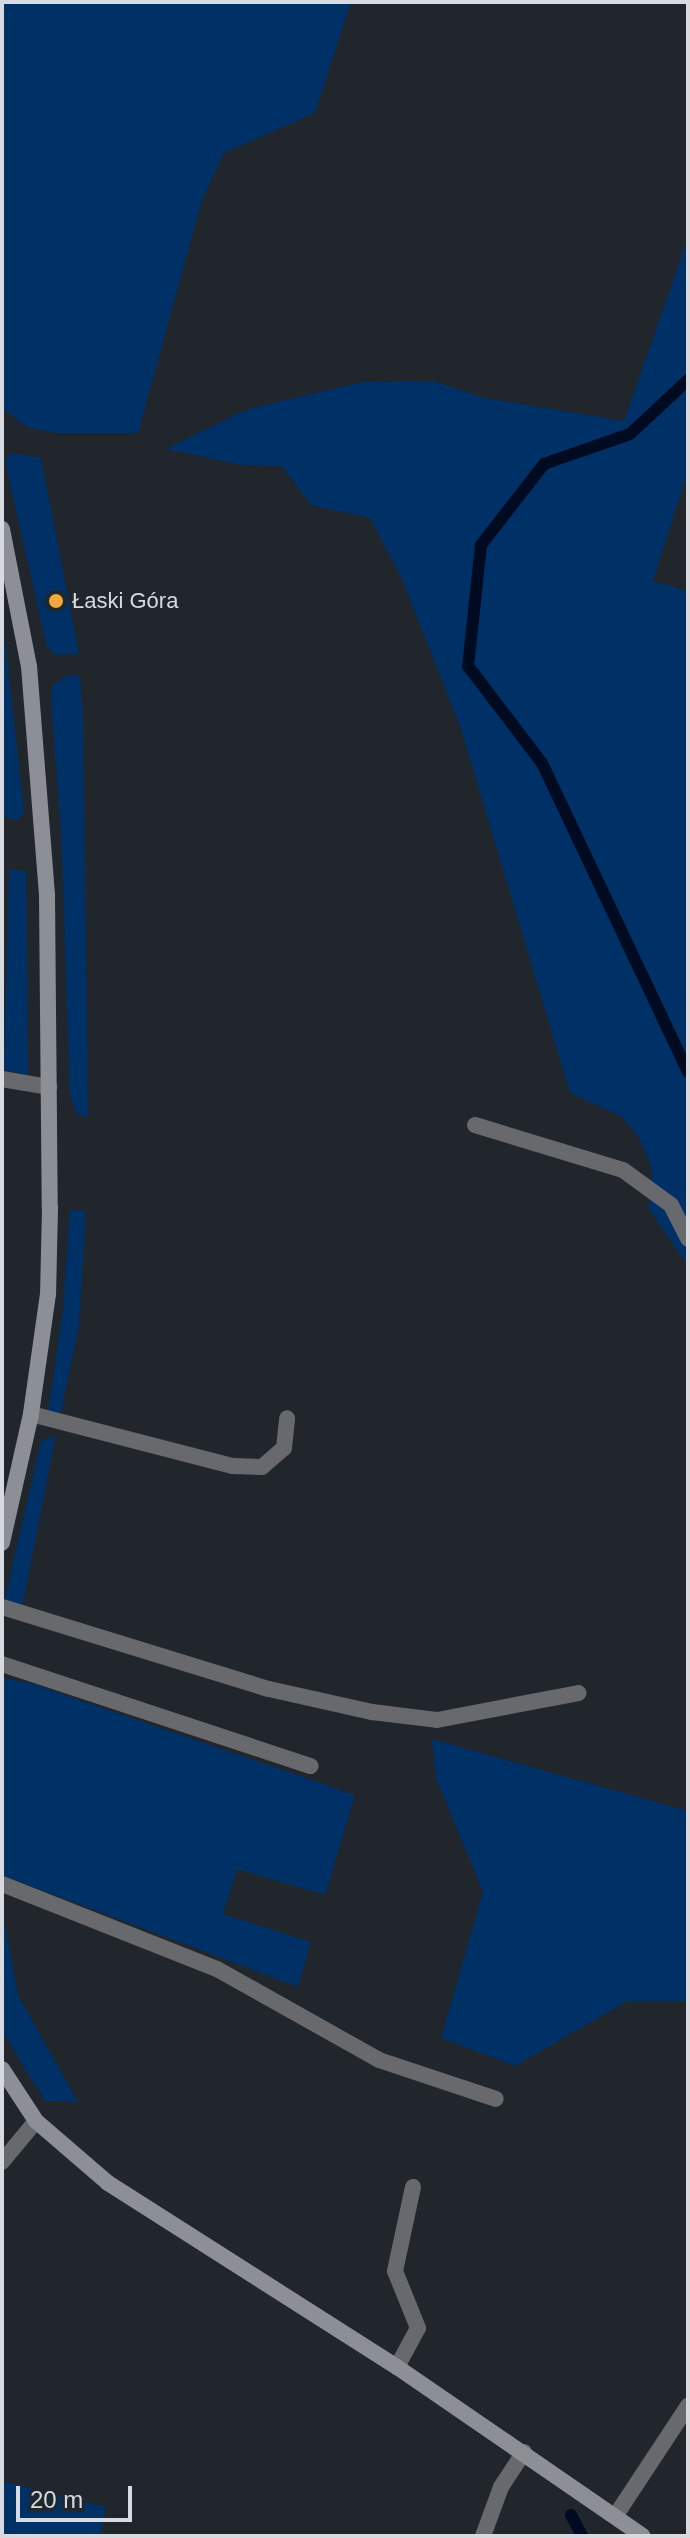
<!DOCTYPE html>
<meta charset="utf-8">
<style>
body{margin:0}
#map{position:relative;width:690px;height:2538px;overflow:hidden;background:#20262c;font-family:Arial,sans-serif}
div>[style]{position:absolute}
.green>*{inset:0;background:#003166}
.stream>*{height:12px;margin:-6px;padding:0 6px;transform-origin:6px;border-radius:6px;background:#000b21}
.lane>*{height:16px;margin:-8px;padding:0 8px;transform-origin:8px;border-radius:8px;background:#67696d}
.street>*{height:16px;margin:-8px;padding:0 8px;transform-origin:8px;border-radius:8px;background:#67696d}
.secondary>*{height:16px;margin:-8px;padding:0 8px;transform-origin:8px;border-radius:8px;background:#8c9096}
.dots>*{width:22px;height:22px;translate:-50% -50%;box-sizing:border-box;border:4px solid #20262c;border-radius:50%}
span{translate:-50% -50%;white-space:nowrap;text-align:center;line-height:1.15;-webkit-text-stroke:6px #20262c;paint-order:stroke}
.poi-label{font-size:22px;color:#d7dbdf}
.left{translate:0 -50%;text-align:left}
.frame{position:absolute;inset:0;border:4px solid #d7dbdf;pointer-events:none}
.scale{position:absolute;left:16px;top:2486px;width:116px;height:36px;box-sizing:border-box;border:4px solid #d7dbdf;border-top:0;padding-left:10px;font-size:24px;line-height:28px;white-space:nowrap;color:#d7dbdf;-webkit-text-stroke:6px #20262c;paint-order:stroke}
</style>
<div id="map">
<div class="green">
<div style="clip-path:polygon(2px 2px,351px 2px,315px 113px,224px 153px,202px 200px,138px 433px,55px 433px,27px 427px,2px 408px)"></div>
<div style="clip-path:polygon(688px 238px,688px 471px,653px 581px,688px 591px,688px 1266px,649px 1209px,652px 1168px,639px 1138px,622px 1117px,570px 1093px,460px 726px,402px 579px,370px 518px,311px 505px,282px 466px,241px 465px,166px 449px,245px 410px,362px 382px,433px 381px,485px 398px,624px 421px)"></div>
<div style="clip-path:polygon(11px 453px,41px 458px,79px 654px,56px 655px,47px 647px,7px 471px,6px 459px)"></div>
<div style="clip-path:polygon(2px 613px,24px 813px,18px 820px,2px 817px)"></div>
<div style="clip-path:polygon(69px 675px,80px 676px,83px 717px,88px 1117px,77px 1115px,70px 1096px,61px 832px,51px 701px,52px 685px)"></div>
<div style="clip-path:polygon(9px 869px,26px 871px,28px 1075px,4px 1070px)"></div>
<div style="clip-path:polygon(70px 1210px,86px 1211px,79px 1325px,60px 1416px,48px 1412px,63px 1309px)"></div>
<div style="clip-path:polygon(56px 1435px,22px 1607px,4px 1602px,41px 1442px)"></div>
<div style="clip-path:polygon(2px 1678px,30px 1683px,355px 1795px,325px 1895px,237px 1869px,223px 1914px,311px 1942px,298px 1987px,2px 1875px)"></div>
<div style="clip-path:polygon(432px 1739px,688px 1811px,688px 2002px,626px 2002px,515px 2066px,441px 2038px,483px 1892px,436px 1778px)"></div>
<div style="clip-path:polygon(2px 1909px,18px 1995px,78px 2102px,45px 2101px,2px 2031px)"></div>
<div style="clip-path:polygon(2px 2481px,106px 2507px,100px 2536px,2px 2536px)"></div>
</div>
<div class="stream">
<div style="left:688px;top:380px;width:79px;rotate:137deg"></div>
<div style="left:630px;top:434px;width:91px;rotate:160.8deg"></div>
<div style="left:544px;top:464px;width:103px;rotate:127.9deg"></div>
<div style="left:481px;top:545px;width:122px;rotate:96.1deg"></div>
<div style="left:468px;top:666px;width:122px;rotate:52.7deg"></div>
<div style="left:542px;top:763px;width:342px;rotate:64.7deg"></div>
<div style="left:571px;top:2515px;width:24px;rotate:62deg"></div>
</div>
<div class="lane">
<div style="left:2px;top:1079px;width:48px;rotate:9.7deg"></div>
<div style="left:475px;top:1125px;width:155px;rotate:16.9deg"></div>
<div style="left:623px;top:1170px;width:59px;rotate:36.1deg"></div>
<div style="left:671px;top:1205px;width:38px;rotate:63deg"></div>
<div style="left:31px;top:1414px;width:208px;rotate:14.5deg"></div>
<div style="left:232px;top:1466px;width:30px;rotate:2deg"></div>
<div style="left:262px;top:1467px;width:29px;rotate:-41deg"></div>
<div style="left:284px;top:1448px;width:30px;rotate:-84deg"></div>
<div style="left:2px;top:1607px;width:279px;rotate:17.1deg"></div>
<div style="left:269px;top:1689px;width:106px;rotate:12.6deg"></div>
<div style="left:372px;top:1712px;width:65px;rotate:7deg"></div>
<div style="left:437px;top:1720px;width:144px;rotate:-10.8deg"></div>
<div style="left:2px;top:1664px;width:325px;rotate:18.3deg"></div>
<div style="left:2px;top:1884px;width:231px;rotate:21.6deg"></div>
<div style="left:217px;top:1969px;width:186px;rotate:29.3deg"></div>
<div style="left:379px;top:2060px;width:123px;rotate:18.4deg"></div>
<div style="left:2px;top:2162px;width:53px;rotate:-50.3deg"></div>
<div style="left:397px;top:2367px;width:44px;rotate:-61.7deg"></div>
<div style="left:418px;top:2328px;width:61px;rotate:-112deg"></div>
<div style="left:395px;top:2271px;width:86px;rotate:-77.9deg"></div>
<div style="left:483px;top:2536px;width:52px;rotate:-69.8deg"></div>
<div style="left:501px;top:2487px;width:42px;rotate:-56.7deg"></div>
</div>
<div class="street">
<div style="left:616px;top:2515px;width:131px;rotate:-56.6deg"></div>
</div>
<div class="secondary">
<div style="left:2px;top:529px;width:140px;rotate:78.9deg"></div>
<div style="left:29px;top:666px;width:230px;rotate:85.5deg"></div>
<div style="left:47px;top:895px;width:313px;rotate:89.5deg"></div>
<div style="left:50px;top:1208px;width:86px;rotate:91.3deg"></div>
<div style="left:48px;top:1294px;width:121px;rotate:98.1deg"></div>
<div style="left:31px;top:1414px;width:132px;rotate:102.7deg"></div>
<div style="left:2px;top:2069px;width:62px;rotate:56.8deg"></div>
<div style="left:36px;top:2121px;width:95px;rotate:40.7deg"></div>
<div style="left:108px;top:2183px;width:343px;rotate:32.5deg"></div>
<div style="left:397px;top:2367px;width:298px;rotate:34.5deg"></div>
</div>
<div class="dots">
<div style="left:56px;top:601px;background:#eea83c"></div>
</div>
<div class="poi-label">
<span class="left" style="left:72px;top:601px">Łaski Góra</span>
</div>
<div class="frame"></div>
<div class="scale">20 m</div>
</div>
